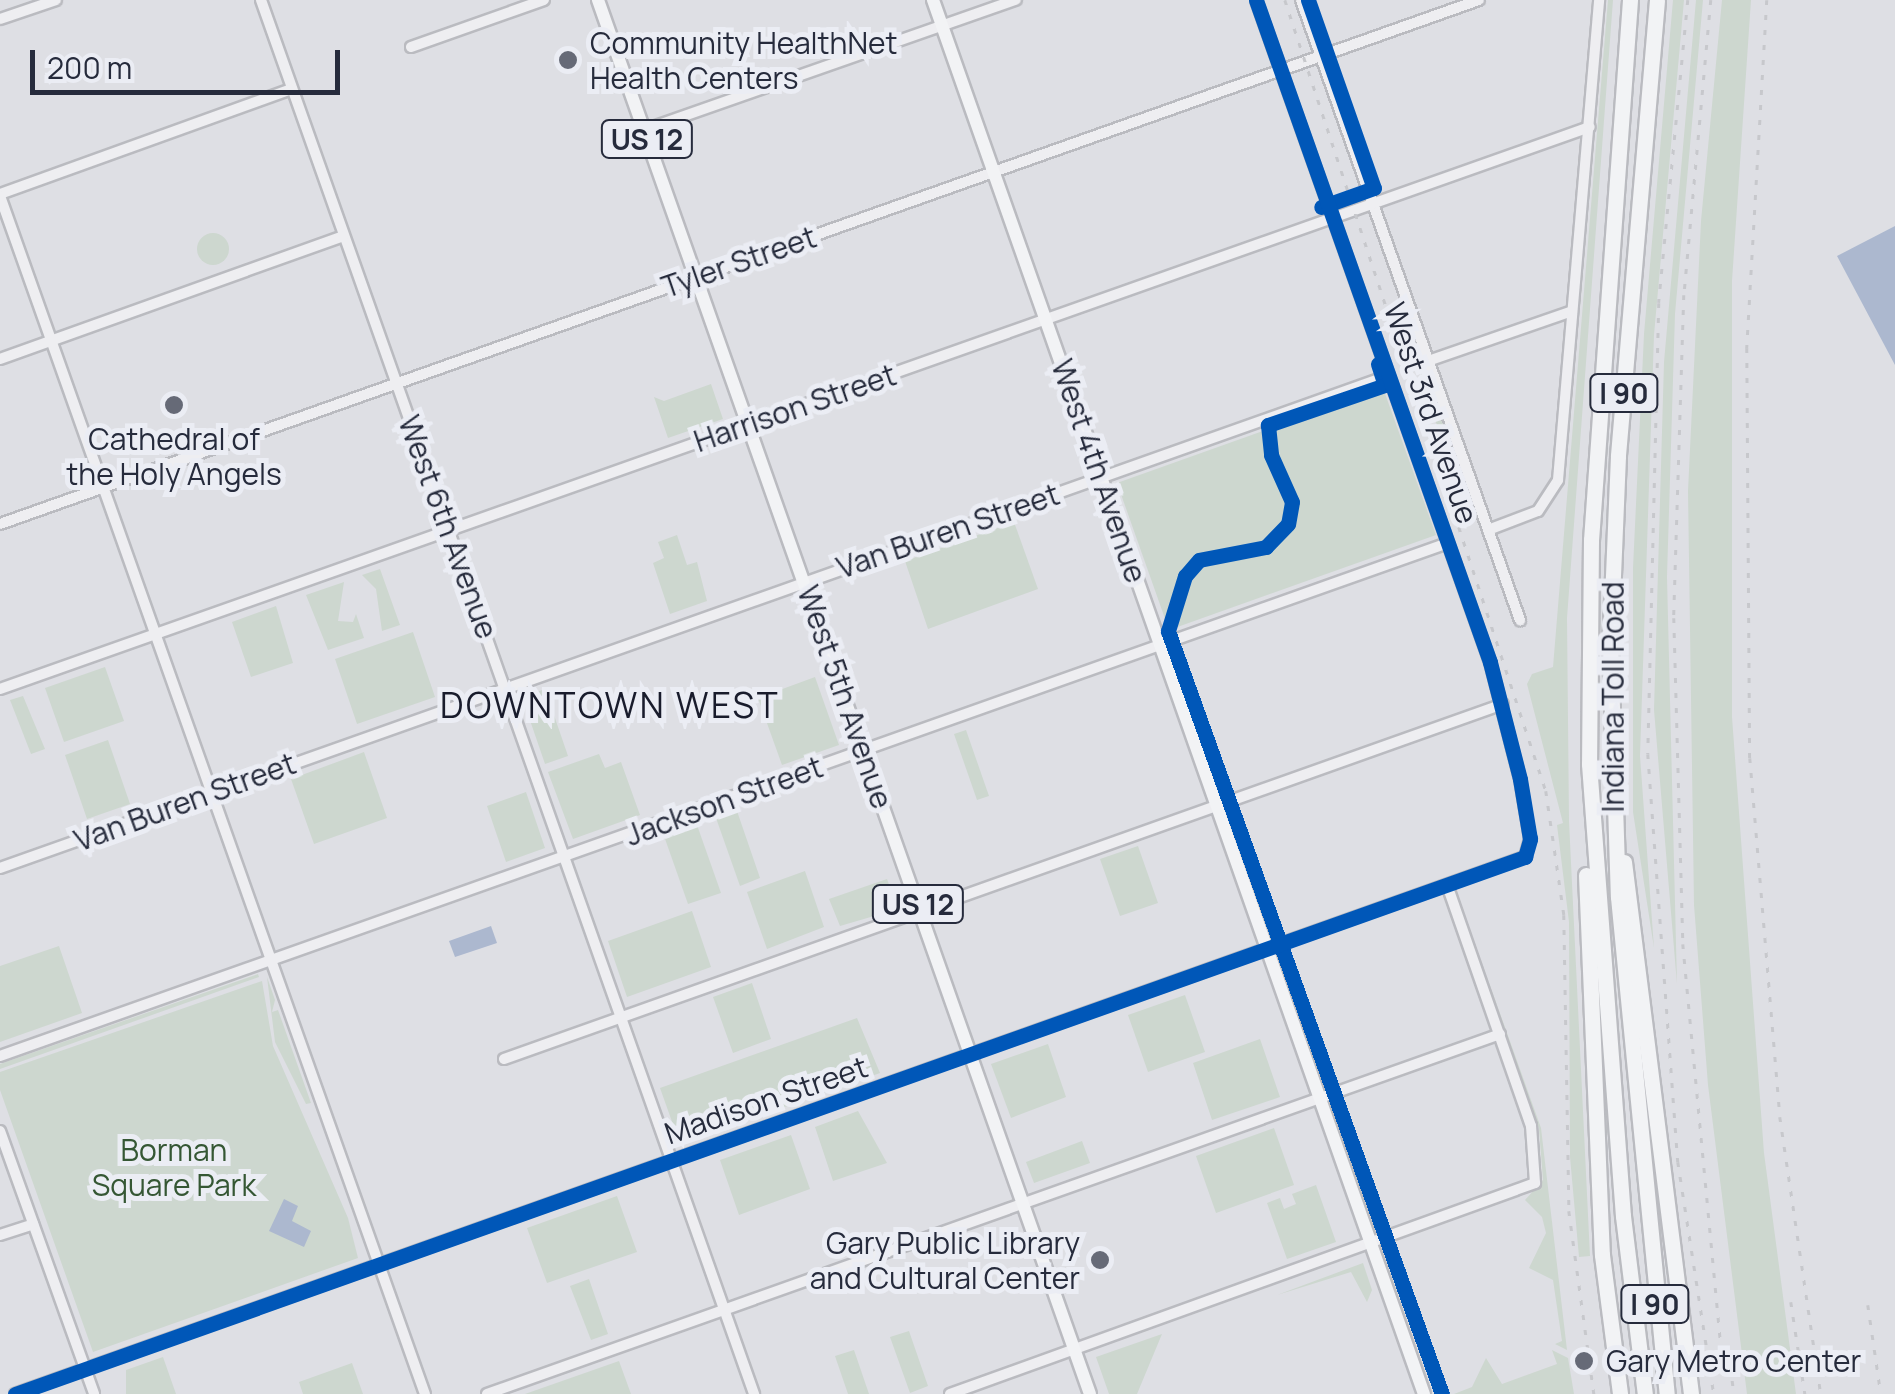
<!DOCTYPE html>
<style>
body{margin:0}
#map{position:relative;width:1895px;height:1394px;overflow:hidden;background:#dedfe4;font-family:Manrope,sans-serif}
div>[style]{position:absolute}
.green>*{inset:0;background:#cdd7cf}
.round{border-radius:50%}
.water>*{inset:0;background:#acb8cf}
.roads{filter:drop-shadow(2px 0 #babbc0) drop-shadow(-2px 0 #babbc0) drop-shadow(0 2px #babbc0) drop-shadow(0 -2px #babbc0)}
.minor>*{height:10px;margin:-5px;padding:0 5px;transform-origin:5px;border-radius:5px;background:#eeeef1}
.major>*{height:12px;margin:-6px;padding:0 6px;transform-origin:6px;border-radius:6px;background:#f2f3f5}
.highway>*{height:15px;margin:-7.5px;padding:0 7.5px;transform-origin:7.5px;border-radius:7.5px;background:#f2f3f5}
.rail>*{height:2.5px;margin-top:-1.25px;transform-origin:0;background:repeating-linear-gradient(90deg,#c7c8cc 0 5px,transparent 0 15px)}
.cycleway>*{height:15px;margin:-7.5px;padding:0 7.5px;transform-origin:7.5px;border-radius:7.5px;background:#0057b8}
.dots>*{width:28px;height:28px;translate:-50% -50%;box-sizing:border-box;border:5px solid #ebedf4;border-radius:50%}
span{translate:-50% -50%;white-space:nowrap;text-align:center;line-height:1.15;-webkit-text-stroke:10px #ebedf4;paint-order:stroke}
.shield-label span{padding:2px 8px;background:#ebedf4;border:2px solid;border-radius:8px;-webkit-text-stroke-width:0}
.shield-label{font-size:28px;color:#262b3c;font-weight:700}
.poi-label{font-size:30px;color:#262b3c}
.left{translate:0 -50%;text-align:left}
.right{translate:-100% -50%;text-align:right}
.street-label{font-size:30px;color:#262b3c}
.park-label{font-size:30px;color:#355734}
.quarter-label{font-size:35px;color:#191c2c;letter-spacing:2.5px}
.scale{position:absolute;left:30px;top:50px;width:310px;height:45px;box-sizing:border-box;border:5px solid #262b3c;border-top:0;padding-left:12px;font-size:30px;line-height:35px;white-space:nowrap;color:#262b3c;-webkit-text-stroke:8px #ebedf4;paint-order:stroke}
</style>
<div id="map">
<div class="green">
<div style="clip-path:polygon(1608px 0,1613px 0,1567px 618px,1569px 821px,1590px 1256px,1579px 1257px,1570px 1157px,1569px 922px,1557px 825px,1563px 823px,1527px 684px,1532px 674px,1553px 667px)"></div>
<div style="clip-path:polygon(1673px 0,1684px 0,1654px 335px,1640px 756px,1654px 948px,1633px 812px,1633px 568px,1644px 334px)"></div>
<div style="clip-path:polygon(1696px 0,1703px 0,1675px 314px,1667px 577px,1677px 984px,1654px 710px,1664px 362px)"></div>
<div style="clip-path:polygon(1722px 0,1751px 0,1732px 281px,1732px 717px,1764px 1153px,1796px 1394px,1747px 1394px,1708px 1085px,1694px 905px,1688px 491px,1701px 221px)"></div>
<div class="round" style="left:197px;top:233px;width:32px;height:32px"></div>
<div style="clip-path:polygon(1405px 316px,1433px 395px,1450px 443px,1444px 446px,1400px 318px)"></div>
<div style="clip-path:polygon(711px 384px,723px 419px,668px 438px,654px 397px,664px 401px)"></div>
<div style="clip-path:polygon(1383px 388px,1436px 535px,1169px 630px,1117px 483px)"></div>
<div style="clip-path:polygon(1014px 522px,1038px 589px,928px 629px,905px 561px)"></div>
<div style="clip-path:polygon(677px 535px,687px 565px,697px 562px,707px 601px,670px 614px,653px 563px,664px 558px,658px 542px)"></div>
<div style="clip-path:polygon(380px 569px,400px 625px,382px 631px,376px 589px,362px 575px)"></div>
<div style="clip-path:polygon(344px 582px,338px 621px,353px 622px,356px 614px,364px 638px,328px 650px,306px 595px)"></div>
<div style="clip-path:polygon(276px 606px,293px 663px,251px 677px,232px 622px)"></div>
<div style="clip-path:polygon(413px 632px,435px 697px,357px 724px,335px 659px)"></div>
<div style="clip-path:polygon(105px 667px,124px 721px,64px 742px,45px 688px)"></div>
<div style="clip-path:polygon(815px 677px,839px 745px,782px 765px,758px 698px)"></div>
<div style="clip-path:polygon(545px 689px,568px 756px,545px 764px,522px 697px)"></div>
<div style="clip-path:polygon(23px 696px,45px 749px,31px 754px,10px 700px)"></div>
<div style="clip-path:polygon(966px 730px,989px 796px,977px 800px,954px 734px)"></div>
<div style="clip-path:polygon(108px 740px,130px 804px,87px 819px,65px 755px)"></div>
<div style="clip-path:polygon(364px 752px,387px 818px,314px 844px,291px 779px)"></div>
<div style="clip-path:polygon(599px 754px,605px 768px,621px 762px,640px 815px,573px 839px,548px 772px)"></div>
<div style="clip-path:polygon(526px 792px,545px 848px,506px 862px,487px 806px)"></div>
<div style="clip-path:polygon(737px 811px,760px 878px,740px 886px,716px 818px)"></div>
<div style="clip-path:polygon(697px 825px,721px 893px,688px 904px,664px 836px)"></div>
<div style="clip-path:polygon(1138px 846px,1158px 903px,1120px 916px,1100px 859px)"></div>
<div style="clip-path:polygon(805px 871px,824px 927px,767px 949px,747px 892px)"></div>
<div style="clip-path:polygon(887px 879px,898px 909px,840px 926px,829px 899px)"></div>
<div style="clip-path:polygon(692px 911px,711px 967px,627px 997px,608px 941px)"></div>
<div style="clip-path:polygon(59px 946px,82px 1013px,0 1042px,0 966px)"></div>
<div style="clip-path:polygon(1477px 949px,1541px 1128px,1567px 1350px,1555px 1344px,1562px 1341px,1553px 1280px,1529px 1268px,1546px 1233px,1542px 1217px,1525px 1200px,1543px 1180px,1539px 1129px)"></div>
<div style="clip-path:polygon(258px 974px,259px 977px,0 1069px,0 1064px)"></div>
<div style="clip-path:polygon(267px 977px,275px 1000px,272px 1012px,278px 1010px,311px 1103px,306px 1104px,275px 1042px)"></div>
<div style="clip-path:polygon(262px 981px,273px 1046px,348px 1218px,358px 1258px,93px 1352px,0 1090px,0 1072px)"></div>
<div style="clip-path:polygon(752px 983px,771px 1039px,733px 1053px,713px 997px)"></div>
<div style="clip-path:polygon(1185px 995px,1205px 1052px,1148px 1072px,1128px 1015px)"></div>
<div style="clip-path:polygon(857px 1018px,880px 1073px,680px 1144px,660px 1088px)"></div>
<div style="clip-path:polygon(1260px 1039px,1280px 1097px,1212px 1120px,1193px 1063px)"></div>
<div style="clip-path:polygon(1048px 1044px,1066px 1097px,1011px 1118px,991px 1064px)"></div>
<div style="clip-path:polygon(858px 1111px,887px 1163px,833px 1181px,815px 1127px)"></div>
<div style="clip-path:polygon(1274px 1128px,1294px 1185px,1216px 1213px,1196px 1156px)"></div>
<div style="clip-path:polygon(791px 1135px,810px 1189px,739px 1215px,720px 1160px)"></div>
<div style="clip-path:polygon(1082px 1141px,1090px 1163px,1034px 1183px,1026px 1162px)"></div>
<div style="clip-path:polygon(1316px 1185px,1336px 1242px,1287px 1259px,1267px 1203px,1280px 1198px,1284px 1209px,1296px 1204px,1292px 1194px)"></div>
<div style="clip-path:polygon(617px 1196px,637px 1252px,547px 1283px,527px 1228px)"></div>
<div style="clip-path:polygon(1363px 1263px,1372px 1290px,1367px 1302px,1351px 1272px,1277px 1295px)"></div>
<div style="clip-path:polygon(589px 1279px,608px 1334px,591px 1340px,570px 1286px)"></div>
<div style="clip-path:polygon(909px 1331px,928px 1386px,910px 1393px,890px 1337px)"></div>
<div style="clip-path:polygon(1162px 1334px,1137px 1394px,1109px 1394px,1096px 1357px)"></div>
<div style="clip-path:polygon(854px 1350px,869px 1394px,848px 1394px,835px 1356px)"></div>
<div style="clip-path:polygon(1552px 1350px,1568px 1358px,1574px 1394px,1454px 1394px,1472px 1387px,1486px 1358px,1502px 1384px,1557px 1364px)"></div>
<div style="clip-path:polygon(163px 1357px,176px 1394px,126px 1394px,126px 1370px)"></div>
<div style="clip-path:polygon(619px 1361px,631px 1394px,525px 1394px)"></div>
<div style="clip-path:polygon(352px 1363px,363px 1394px,303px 1394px,299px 1382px)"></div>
</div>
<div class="water">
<div style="clip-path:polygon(1895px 226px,1895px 365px,1837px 256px)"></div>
<div style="clip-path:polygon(491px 926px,497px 943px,455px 957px,449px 941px)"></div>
<div style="clip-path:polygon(284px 1199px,298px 1206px,292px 1221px,311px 1231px,304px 1247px,269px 1231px)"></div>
</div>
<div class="roads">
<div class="minor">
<div style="left:261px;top:0;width:1479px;rotate:70.52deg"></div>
<div style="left:1301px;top:0;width:658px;rotate:70.55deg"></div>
<div style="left:0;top:19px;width:59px;rotate:-18.7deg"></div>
<div style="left:411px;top:47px;width:141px;rotate:-19.5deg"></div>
<div style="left:644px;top:130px;width:394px;rotate:-19.3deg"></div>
<div style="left:0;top:194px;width:310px;rotate:-19.8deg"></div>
<div style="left:0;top:196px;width:1271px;rotate:70.47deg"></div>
<div style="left:0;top:359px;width:365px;rotate:-19.7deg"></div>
<div style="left:1428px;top:361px;width:152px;rotate:-19.1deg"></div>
<div style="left:0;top:524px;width:1569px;rotate:-19.51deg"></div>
<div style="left:1488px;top:530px;width:53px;rotate:-20.8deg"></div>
<div style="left:1538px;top:511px;width:37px;rotate:-57deg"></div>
<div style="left:1558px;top:480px;width:482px;rotate:-85.1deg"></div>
<div style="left:0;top:689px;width:1686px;rotate:-19.47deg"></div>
<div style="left:0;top:868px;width:1473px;rotate:-19.52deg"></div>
<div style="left:0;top:1056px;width:1536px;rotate:-19.51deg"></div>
<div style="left:504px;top:1059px;width:1060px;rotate:-19.56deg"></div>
<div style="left:0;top:1131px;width:279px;rotate:70.3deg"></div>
<div style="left:0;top:1235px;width:35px;rotate:-18deg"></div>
<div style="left:15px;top:1394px;width:1603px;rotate:-19.58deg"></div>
<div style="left:1525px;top:857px;width:19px;rotate:-74deg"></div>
<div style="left:1530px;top:839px;width:61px;rotate:-99.5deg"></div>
<div style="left:1520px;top:779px;width:121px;rotate:-104.4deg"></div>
<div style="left:1490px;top:662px;width:702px;rotate:-109.47deg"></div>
<div style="left:487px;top:1394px;width:1075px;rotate:-19.56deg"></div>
<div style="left:950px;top:1394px;width:622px;rotate:-19.83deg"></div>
<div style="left:1535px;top:1183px;width:57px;rotate:-94deg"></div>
<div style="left:1531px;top:1126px;width:252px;rotate:-109.2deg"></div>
</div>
<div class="major">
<div style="left:598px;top:0;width:1478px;rotate:70.56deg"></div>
<div style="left:933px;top:0;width:1478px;rotate:70.6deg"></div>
</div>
<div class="highway">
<div style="left:1630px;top:0;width:541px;rotate:94.13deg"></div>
<div style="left:1591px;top:540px;width:224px;rotate:90.5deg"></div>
<div style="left:1589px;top:764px;width:453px;rotate:85.7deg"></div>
<div style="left:1623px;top:1216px;width:179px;rotate:83deg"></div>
<div style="left:1657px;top:0;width:458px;rotate:94.9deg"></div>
<div style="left:1618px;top:456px;width:189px;rotate:92.4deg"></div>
<div style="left:1610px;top:645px;width:252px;rotate:88.2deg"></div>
<div style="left:1618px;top:897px;width:499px;rotate:84.4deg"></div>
<div style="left:1624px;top:862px;width:536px;rotate:82.82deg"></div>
<div style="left:1586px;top:875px;width:380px;rotate:87.6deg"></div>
<div style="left:1602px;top:1255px;width:140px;rotate:82.6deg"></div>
</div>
</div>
<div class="rail">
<div style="left:1285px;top:0;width:833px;rotate:71.74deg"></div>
<div style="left:1546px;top:791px;width:125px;rotate:81.7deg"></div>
<div style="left:1564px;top:915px;width:296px;rotate:89deg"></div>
<div style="left:1569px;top:1211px;width:185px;rotate:82.2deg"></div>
<div style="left:1688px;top:0;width:304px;rotate:95.5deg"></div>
<div style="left:1659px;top:303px;width:451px;rotate:91.4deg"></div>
<div style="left:1648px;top:754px;width:409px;rotate:85.8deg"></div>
<div style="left:1678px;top:1162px;width:235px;rotate:81.2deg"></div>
<div style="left:1711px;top:0;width:296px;rotate:95.2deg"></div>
<div style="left:1684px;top:295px;width:323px;rotate:91.8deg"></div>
<div style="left:1674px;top:618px;width:326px;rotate:88.4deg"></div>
<div style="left:1683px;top:944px;width:422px;rotate:84.6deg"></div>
<div style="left:1767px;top:0;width:349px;rotate:93.3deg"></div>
<div style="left:1747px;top:348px;width:410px;rotate:89.6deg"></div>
<div style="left:1750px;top:758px;width:360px;rotate:85.2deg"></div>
<div style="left:1780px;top:1117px;width:280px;rotate:81.6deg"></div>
<div style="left:1791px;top:1302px;width:93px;rotate:81.3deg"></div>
<div style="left:1868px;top:1305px;width:90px;rotate:81.7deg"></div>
<div style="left:1729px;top:1351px;width:43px;rotate:83.4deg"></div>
</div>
<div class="cycleway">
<div style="left:1308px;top:0;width:199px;rotate:70.7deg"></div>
<div style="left:1374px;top:188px;width:56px;rotate:160.3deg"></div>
<div style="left:1378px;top:364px;width:22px;rotate:72deg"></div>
<div style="left:1385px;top:385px;width:124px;rotate:161.1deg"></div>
<div style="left:1268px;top:425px;width:30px;rotate:84deg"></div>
<div style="left:1271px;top:455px;width:51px;rotate:65.9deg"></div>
<div style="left:1292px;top:502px;width:22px;rotate:100deg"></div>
<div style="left:1288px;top:524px;width:32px;rotate:134deg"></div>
<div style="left:1266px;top:547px;width:68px;rotate:169deg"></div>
<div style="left:1199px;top:560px;width:21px;rotate:131deg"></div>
<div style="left:1185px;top:576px;width:58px;rotate:107.2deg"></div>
<div style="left:1168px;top:631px;width:811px;rotate:70.25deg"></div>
<div style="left:15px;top:1394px;width:1603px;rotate:-19.58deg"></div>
<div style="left:1525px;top:857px;width:19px;rotate:-74deg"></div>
<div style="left:1530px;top:839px;width:61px;rotate:-99.5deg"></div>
<div style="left:1520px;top:779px;width:121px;rotate:-104.4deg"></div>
<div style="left:1490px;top:662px;width:702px;rotate:-109.47deg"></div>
</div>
<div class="dots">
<div style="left:568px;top:60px;background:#666a77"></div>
<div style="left:174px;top:405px;background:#666a77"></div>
<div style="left:1100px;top:1260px;background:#666a77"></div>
<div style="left:1584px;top:1361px;background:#666a77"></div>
</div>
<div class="shield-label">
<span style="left:647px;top:139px">US 12</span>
<span style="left:1624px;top:393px">I 90</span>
<span style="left:918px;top:904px">US 12</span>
<span style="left:1655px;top:1304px">I 90</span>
</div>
<div class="poi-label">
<span class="left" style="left:590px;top:60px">Community HealthNet<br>Health Centers</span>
<span style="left:174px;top:456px">Cathedral of<br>the Holy Angels</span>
<span class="right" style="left:1080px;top:1260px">Gary Public Library<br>and Cultural Center</span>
<span class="left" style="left:1606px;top:1361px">Gary Metro Center</span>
</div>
<div class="street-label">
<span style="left:739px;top:262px;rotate:-19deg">Tyler Street</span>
<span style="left:795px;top:408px;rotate:-19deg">Harrison Street</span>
<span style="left:1431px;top:413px;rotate:71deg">West 3rd Avenue</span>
<span style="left:1099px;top:471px;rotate:71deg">West 4th Avenue</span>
<span style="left:448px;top:527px;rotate:70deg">West 6th Avenue</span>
<span style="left:948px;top:531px;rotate:-19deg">Van Buren Street</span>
<span style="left:845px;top:697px;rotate:71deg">West 5th Avenue</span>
<span style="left:1613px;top:697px;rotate:-90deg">Indiana Toll Road</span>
<span style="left:724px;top:801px;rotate:-20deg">Jackson Street</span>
<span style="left:185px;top:802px;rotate:-20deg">Van Buren Street</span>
<span style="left:766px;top:1100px;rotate:-19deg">Madison Street</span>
</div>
<div class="park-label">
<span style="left:174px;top:1167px">Borman<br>Square Park</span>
</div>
<div class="quarter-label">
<span style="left:610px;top:705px">DOWNTOWN WEST</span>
</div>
<div class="scale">200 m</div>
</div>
